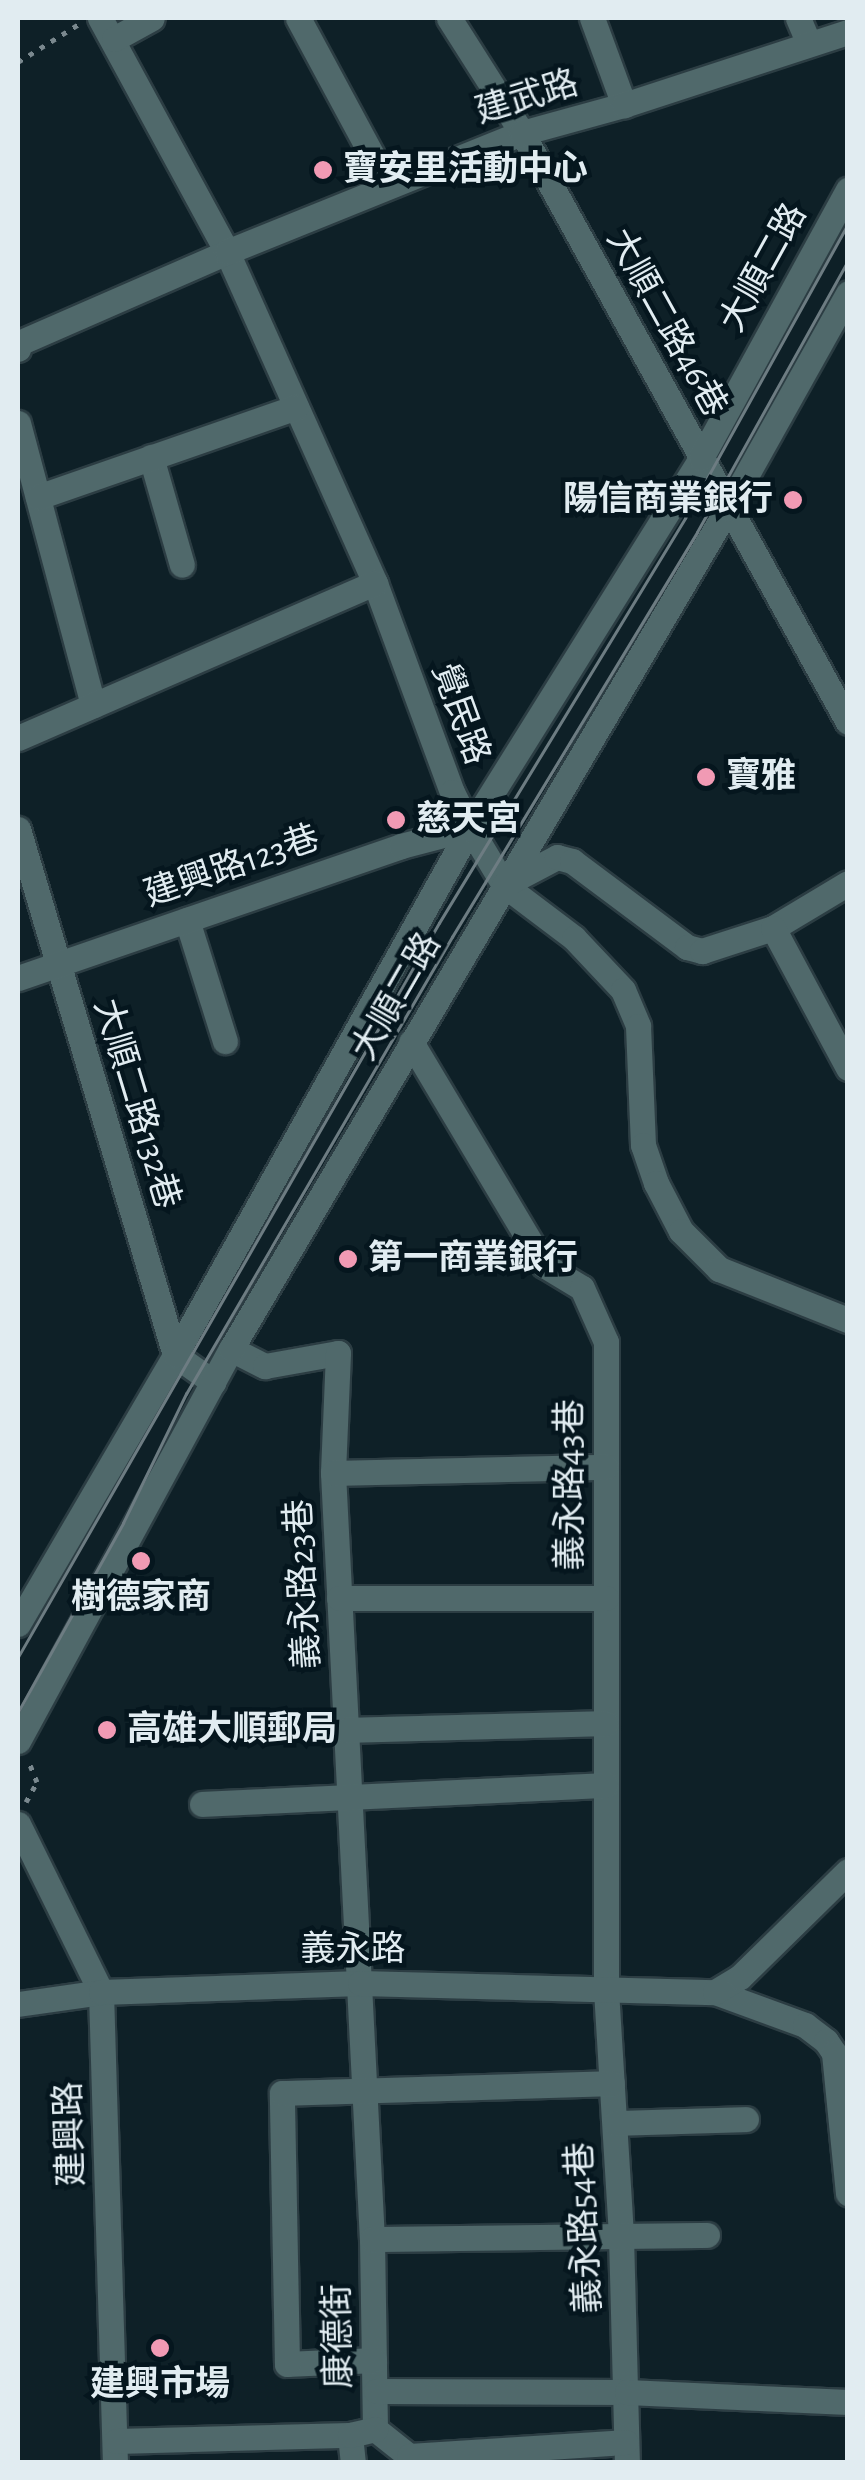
<!DOCTYPE html>
<meta charset="utf-8">
<style>
body{margin:0}
#map{position:relative;width:865px;height:2480px;overflow:hidden;background:#0e2027;font-family:"Alegreya Sans","Noto Sans TC",sans-serif}
div>[style]{position:absolute}
.path>*{height:5px;margin-top:-2.5px;transform-origin:0;background:repeating-linear-gradient(90deg,#7a888e 0 5px,transparent 0 13px)}
.roads{filter:drop-shadow(2px 0 #2c3d43) drop-shadow(-2px 0 #2c3d43) drop-shadow(0 2px #2c3d43) drop-shadow(0 -2px #2c3d43)}
.minor>*{height:25px;margin:-12.5px;padding:0 12.5px;transform-origin:12.5px;border-radius:12.5px;background:#50696b}
.tram>*{height:2.5px;margin:-1.25px;padding:0 1.25px;transform-origin:1.25px;border-radius:1.25px;background:#6d7c82}
.dots>*{width:28px;height:28px;translate:-50% -50%;box-sizing:border-box;border:5px solid #05161e;border-radius:50%}
span{translate:-50% -50%;white-space:nowrap;text-align:center;line-height:1.15;-webkit-text-stroke:9px #05161e;paint-order:stroke}
.street-label{font-size:35px;color:#e1ecf1}
.poi-label{font-size:35px;color:#e1ecf1;font-weight:700}
.left{translate:0 -50%;text-align:left}
.right{translate:-100% -50%;text-align:right}
.frame{position:absolute;inset:0;border:20px solid #e1ecf1;pointer-events:none}
</style>
<div id="map">
<div class="path">
<div style="left:18px;top:62px;width:72px;rotate:-31.9deg"></div>
<div style="left:26px;top:1802px;width:23px;rotate:-61deg"></div>
<div style="left:37px;top:1782px;width:22px;rotate:-112deg"></div>
</div>
<div class="roads">
<div class="minor">
<div style="left:100px;top:18px;width:266px;rotate:61.5deg"></div>
<div style="left:227px;top:252px;width:363px;rotate:65.9deg"></div>
<div style="left:375px;top:583px;width:223px;rotate:69.8deg"></div>
<div style="left:452px;top:792px;width:40px;rotate:63.4deg"></div>
<div style="left:470px;top:828px;width:66px;rotate:59.2deg"></div>
<div style="left:504px;top:885px;width:88px;rotate:37.1deg"></div>
<div style="left:574px;top:938px;width:71px;rotate:46.7deg"></div>
<div style="left:623px;top:990px;width:39px;rotate:67deg"></div>
<div style="left:638px;top:1026px;width:119px;rotate:87.6deg"></div>
<div style="left:643px;top:1145px;width:40px;rotate:71.1deg"></div>
<div style="left:656px;top:1183px;width:54px;rotate:62.5deg"></div>
<div style="left:681px;top:1231px;width:54px;rotate:45deg"></div>
<div style="left:719px;top:1269px;width:139px;rotate:21.6deg"></div>
<div style="left:298px;top:18px;width:190px;rotate:61.7deg"></div>
<div style="left:449px;top:18px;width:136px;rotate:57.6deg"></div>
<div style="left:522px;top:133px;width:673px;rotate:61.04deg"></div>
<div style="left:592px;top:18px;width:93px;rotate:69.8deg"></div>
<div style="left:798px;top:18px;width:26px;rotate:67deg"></div>
<div style="left:114px;top:39px;width:43px;rotate:-28.9deg"></div>
<div style="left:18px;top:349px;width:6px;rotate:-81deg"></div>
<div style="left:19px;top:343px;width:227px;rotate:-23.6deg"></div>
<div style="left:227px;top:252px;width:318px;rotate:-22deg"></div>
<div style="left:522px;top:133px;width:106px;rotate:-15.4deg"></div>
<div style="left:624px;top:105px;width:236px;rotate:-18.1deg"></div>
<div style="left:18px;top:423px;width:292px;rotate:75.1deg"></div>
<div style="left:151px;top:457px;width:112px;rotate:74deg"></div>
<div style="left:38px;top:497px;width:273px;rotate:-19.2deg"></div>
<div style="left:18px;top:738px;width:389px;rotate:-23.5deg"></div>
<div style="left:18px;top:829px;width:549px;rotate:73.38deg"></div>
<div style="left:175px;top:1355px;width:47px;rotate:35.4deg"></div>
<div style="left:504px;top:885px;width:60px;rotate:-27.8deg"></div>
<div style="left:557px;top:857px;width:16px;rotate:15deg"></div>
<div style="left:572px;top:861px;width:144px;rotate:36.8deg"></div>
<div style="left:687px;top:947px;width:16px;rotate:15deg"></div>
<div style="left:702px;top:951px;width:75px;rotate:-17.9deg"></div>
<div style="left:773px;top:928px;width:87px;rotate:-31deg"></div>
<div style="left:187px;top:920px;width:127px;rotate:72.6deg"></div>
<div style="left:773px;top:928px;width:159px;rotate:61.8deg"></div>
<div style="left:18px;top:978px;width:405px;rotate:-19deg"></div>
<div style="left:401px;top:846px;width:71px;rotate:-14.6deg"></div>
<div style="left:411px;top:1042px;width:260px;rotate:59.2deg"></div>
<div style="left:544px;top:1265px;width:44px;rotate:31.2deg"></div>
<div style="left:582px;top:1288px;width:59px;rotate:66deg"></div>
<div style="left:606px;top:1342px;width:648px;rotate:90deg"></div>
<div style="left:606px;top:1990px;width:246px;rotate:86.5deg"></div>
<div style="left:621px;top:2236px;width:226px;rotate:88.5deg"></div>
<div style="left:231px;top:1349px;width:38px;rotate:27deg"></div>
<div style="left:265px;top:1366px;width:74px;rotate:-10.1deg"></div>
<div style="left:338px;top:1353px;width:120px;rotate:92.4deg"></div>
<div style="left:333px;top:1473px;width:767px;rotate:87.09deg"></div>
<div style="left:372px;top:2239px;width:190px;rotate:89.1deg"></div>
<div style="left:333px;top:1473px;width:273px;rotate:-1.3deg"></div>
<div style="left:339px;top:1598px;width:267px"></div>
<div style="left:18px;top:1624px;width:311px;rotate:-59.7deg"></div>
<div style="left:175px;top:1355px;width:604px;rotate:-60.76deg"></div>
<div style="left:470px;top:828px;width:436px;rotate:-58deg"></div>
<div style="left:701px;top:458px;width:306px;rotate:-61.3deg"></div>
<div style="left:346px;top:1730px;width:260px;rotate:-1.5deg"></div>
<div style="left:18px;top:1741px;width:446px;rotate:-61.5deg"></div>
<div style="left:231px;top:1349px;width:977px;rotate:-59.42deg"></div>
<div style="left:728px;top:508px;width:246px;rotate:-60.8deg"></div>
<div style="left:202px;top:1804px;width:404px;rotate:-2.7deg"></div>
<div style="left:18px;top:1824px;width:187px;rotate:63.7deg"></div>
<div style="left:101px;top:1992px;width:470px;rotate:88.3deg"></div>
<div style="left:715px;top:1992px;width:96px;rotate:20.1deg"></div>
<div style="left:805px;top:2025px;width:26px;rotate:37deg"></div>
<div style="left:826px;top:2041px;width:14px;rotate:56deg"></div>
<div style="left:834px;top:2053px;width:141px;rotate:84.3deg"></div>
<div style="left:18px;top:2004px;width:84px;rotate:-8.2deg"></div>
<div style="left:101px;top:1992px;width:259px;rotate:-2deg"></div>
<div style="left:360px;top:1983px;width:355px;rotate:1.5deg"></div>
<div style="left:715px;top:1992px;width:29px;rotate:-31deg"></div>
<div style="left:740px;top:1977px;width:151px;rotate:-44.5deg"></div>
<div style="left:615px;top:2123px;width:131px;rotate:-1.7deg"></div>
<div style="left:372px;top:2239px;width:335px;rotate:-0.7deg"></div>
<div style="left:374px;top:2360px;width:87px;rotate:177.4deg"></div>
<div style="left:287px;top:2364px;width:271px;rotate:-91.1deg"></div>
<div style="left:282px;top:2093px;width:330px;rotate:-1.7deg"></div>
<div style="left:376px;top:2391px;width:251px;rotate:0.2deg"></div>
<div style="left:627px;top:2392px;width:221px;rotate:2.6deg"></div>
<div style="left:375px;top:2429px;width:43px;rotate:38.5deg"></div>
<div style="left:409px;top:2456px;width:217px;rotate:-3.7deg"></div>
<div style="left:350px;top:2435px;width:27px;rotate:84deg"></div>
<div style="left:116px;top:2441px;width:234px;rotate:-1.5deg"></div>
<div style="left:350px;top:2435px;width:26px;rotate:-13deg"></div>
</div>
</div>
<div class="tram">
<div style="left:18px;top:1657px;width:846px;rotate:-60.16deg"></div>
<div style="left:439px;top:923px;width:474px;rotate:-58.7deg"></div>
<div style="left:685px;top:518px;width:336px;rotate:-61deg"></div>
<div style="left:18px;top:1712px;width:216px;rotate:-60.9deg"></div>
<div style="left:123px;top:1523px;width:144px;rotate:-64deg"></div>
<div style="left:186px;top:1394px;width:529px;rotate:-59.8deg"></div>
<div style="left:452px;top:937px;width:473px;rotate:-58.8deg"></div>
<div style="left:697px;top:532px;width:310px;rotate:-60.9deg"></div>
</div>
<div class="dots">
<div style="left:323px;top:170px;background:#f19ab4"></div>
<div style="left:793px;top:500px;background:#f19ab4"></div>
<div style="left:706px;top:777px;background:#f19ab4"></div>
<div style="left:396px;top:820px;background:#f19ab4"></div>
<div style="left:348px;top:1259px;background:#f19ab4"></div>
<div style="left:141px;top:1561px;background:#f19ab4"></div>
<div style="left:107px;top:1730px;background:#f19ab4"></div>
<div style="left:160px;top:2348px;background:#f19ab4"></div>
</div>
<div class="street-label">
<span style="left:527px;top:98px;rotate:-17deg">建武路</span>
<span style="left:764px;top:268px;rotate:-61deg">大順二路</span>
<span style="left:666px;top:323px;rotate:61deg">大順二路46巷</span>
<span style="left:460px;top:714px;rotate:70deg">覺民路</span>
<span style="left:232px;top:867px;rotate:-19deg">建興路123巷</span>
<span style="left:397px;top:997px;rotate:-60deg">大順二路</span>
<span style="left:136px;top:1104px;rotate:73deg">大順二路132巷</span>
<span style="left:571px;top:1485px;rotate:-90deg">義永路43巷</span>
<span style="left:304px;top:1584px;rotate:-93deg">義永路23巷</span>
<span style="left:353px;top:1950px">義永路</span>
<span style="left:71px;top:2134px;rotate:-92deg">建興路</span>
<span style="left:585px;top:2228px;rotate:-93deg">義永路54巷</span>
<span style="left:339px;top:2336px;rotate:-91deg">康德街</span>
</div>
<div class="poi-label">
<span class="left" style="left:343px;top:170px">寶安里活動中心</span>
<span class="right" style="left:773px;top:500px">陽信商業銀行</span>
<span class="left" style="left:726px;top:777px">寶雅</span>
<span class="left" style="left:416px;top:820px">慈天宮</span>
<span class="left" style="left:368px;top:1259px">第一商業銀行</span>
<span style="left:141px;top:1598px">樹德家商</span>
<span class="left" style="left:127px;top:1730px">高雄大順郵局</span>
<span style="left:160px;top:2385px">建興市場</span>
</div>
<div class="frame"></div>
</div>
